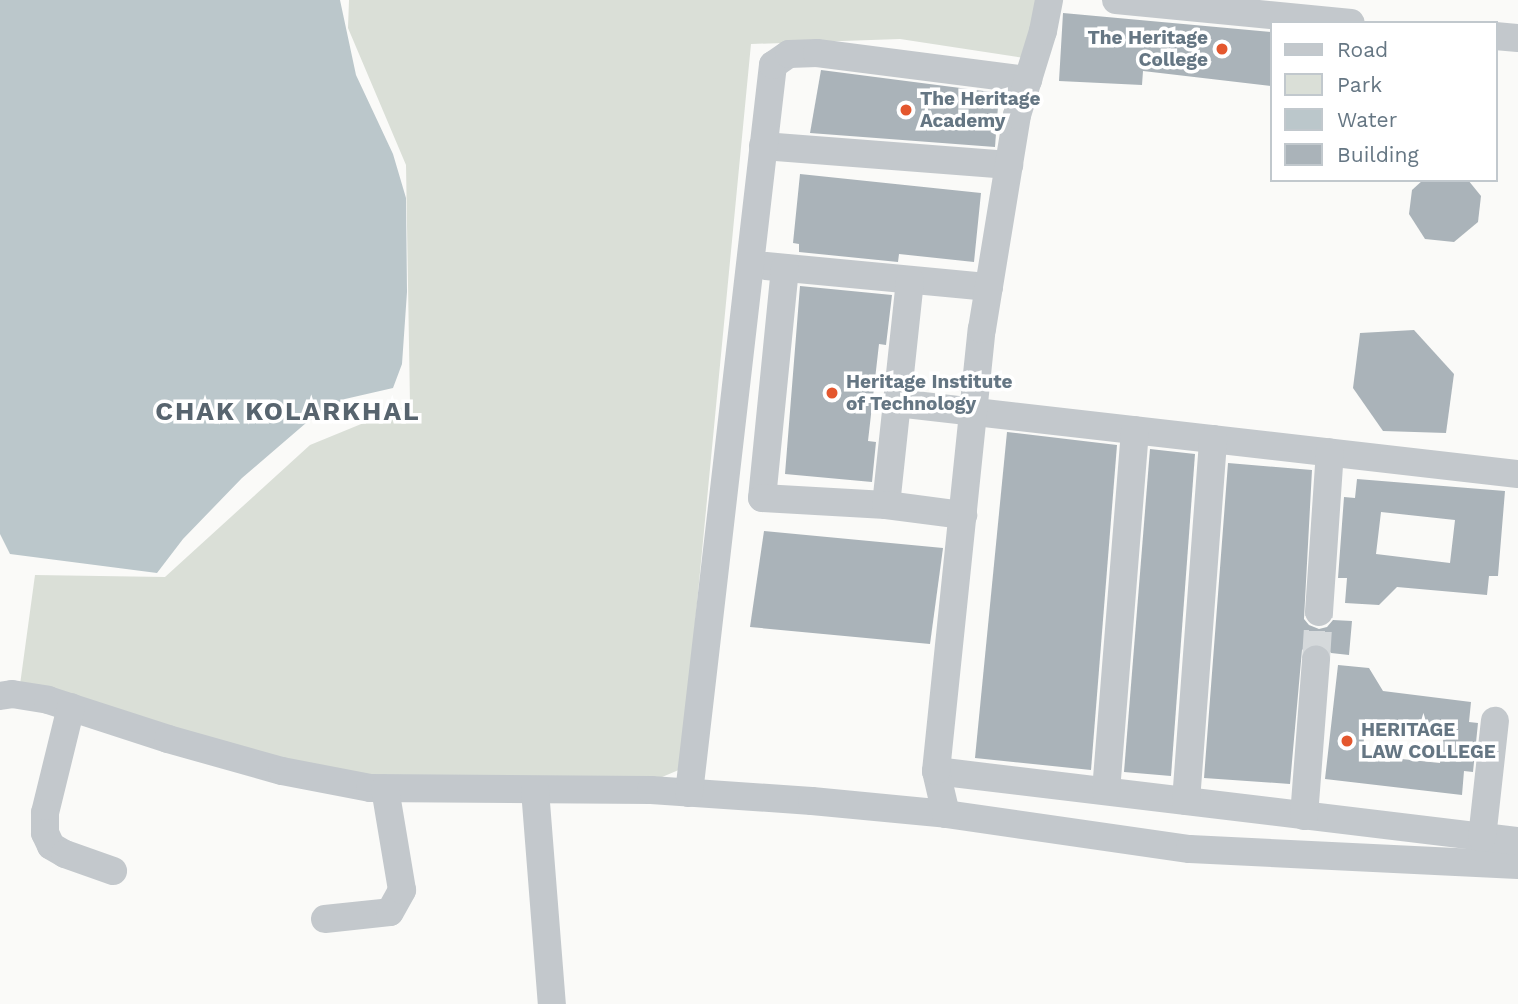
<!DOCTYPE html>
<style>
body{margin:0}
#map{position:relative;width:1518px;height:1004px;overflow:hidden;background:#fafaf8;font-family:"Work Sans",sans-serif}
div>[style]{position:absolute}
.green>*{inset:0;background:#dadfd7}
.water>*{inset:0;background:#bbc7cb}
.building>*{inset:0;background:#aab3b9}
.minor-tunnel>*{height:28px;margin-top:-14px;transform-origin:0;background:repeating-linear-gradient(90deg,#d5d9db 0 28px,transparent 0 42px)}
.minor>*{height:28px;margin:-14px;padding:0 14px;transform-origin:14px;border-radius:14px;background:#c3c8cc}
.dots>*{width:19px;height:19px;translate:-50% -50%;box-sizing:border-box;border:4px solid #fff;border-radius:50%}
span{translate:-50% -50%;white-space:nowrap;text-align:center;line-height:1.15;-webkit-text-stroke:7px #fff;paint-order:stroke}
.poi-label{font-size:19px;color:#657683;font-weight:700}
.right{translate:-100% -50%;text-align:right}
.left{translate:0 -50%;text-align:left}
.district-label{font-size:26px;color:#57646e;font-weight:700;letter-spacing:2px}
.legend{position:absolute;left:1270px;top:21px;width:228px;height:161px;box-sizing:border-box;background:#fff;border:2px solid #c1c8cd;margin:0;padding:9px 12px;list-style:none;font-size:21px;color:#657683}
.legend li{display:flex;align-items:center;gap:14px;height:35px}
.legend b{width:35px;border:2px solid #c1c8cd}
</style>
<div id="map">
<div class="green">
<div style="clip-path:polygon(349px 0,1042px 0,1031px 59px,900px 39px,751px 44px,681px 769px,622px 794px,347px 792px,19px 692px,35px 575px,165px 577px,310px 445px,410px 404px,406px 165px,348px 28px)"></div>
</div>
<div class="water">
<div style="clip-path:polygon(0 0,340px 0,356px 75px,393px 154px,406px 198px,407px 292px,402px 364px,393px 388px,345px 399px,306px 423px,242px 478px,183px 539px,157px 573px,10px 554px,0 534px)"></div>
</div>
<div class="building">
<div style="clip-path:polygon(1063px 13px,1271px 32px,1271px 86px,1143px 71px,1142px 85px,1059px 81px)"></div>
<div style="clip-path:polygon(821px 70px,999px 93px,995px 147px,810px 133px)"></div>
<div style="clip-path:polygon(800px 174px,981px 193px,974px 262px,899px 254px,898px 262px,799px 252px,799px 244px,793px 243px)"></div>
<div style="clip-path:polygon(1423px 180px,1468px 180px,1481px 196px,1478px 222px,1454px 242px,1425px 239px,1409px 214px,1412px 190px)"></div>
<div style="clip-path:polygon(800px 286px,892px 295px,886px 345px,879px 344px,868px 441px,876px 442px,872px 482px,785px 474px)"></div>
<div style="clip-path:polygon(1414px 330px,1454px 374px,1446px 433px,1383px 431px,1353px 388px,1360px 333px)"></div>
<div style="clip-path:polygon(1007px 432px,1117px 445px,1091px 770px,975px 758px)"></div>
<div style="clip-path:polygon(1150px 449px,1195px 454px,1171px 776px,1124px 772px)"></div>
<div style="clip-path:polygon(1228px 463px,1312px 470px,1304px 619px,1309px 625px,1319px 629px,1327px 627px,1333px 620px,1352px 621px,1349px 655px,1331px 653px,1326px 646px,1318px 643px,1309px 644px,1302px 650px,1290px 784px,1204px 778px)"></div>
<div style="clip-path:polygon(evenodd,1357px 479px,1505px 491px,1498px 576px,1489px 576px,1487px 595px,1397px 587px,1379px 605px,1345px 603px,1347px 578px,1338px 578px,1344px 497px,1355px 498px,1357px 479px,1381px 512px,1455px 520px,1450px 563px,1376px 554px,1381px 512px)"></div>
<div style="clip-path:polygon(764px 531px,943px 548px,930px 644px,750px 627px)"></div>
<div style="clip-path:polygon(evenodd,1338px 665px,1369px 668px,1383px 691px,1471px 702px,1469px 722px,1478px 723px,1473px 772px,1464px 771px,1462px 795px,1325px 779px,1338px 665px,1365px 719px,1445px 727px,1440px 763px,1363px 755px,1365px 719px)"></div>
</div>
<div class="minor-tunnel">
<div style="left:1316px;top:659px;width:47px;rotate:-86.3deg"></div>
</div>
<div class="minor">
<div style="left:1116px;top:0;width:236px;rotate:5.6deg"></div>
<div style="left:1495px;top:36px;width:23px;rotate:5deg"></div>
<div style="left:763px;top:146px;width:247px;rotate:4.4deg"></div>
<div style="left:766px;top:266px;width:224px;rotate:5.4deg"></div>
<div style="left:785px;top:268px;width:231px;rotate:95.7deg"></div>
<div style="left:762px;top:498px;width:124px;rotate:3.2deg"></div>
<div style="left:886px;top:505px;width:226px;rotate:-83.9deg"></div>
<div style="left:897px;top:403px;width:625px;rotate:6.52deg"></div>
<div style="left:886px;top:505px;width:78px;rotate:7.4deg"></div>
<div style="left:1319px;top:612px;width:160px;rotate:-86.1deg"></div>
<div style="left:0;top:696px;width:12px;rotate:-9deg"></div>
<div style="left:12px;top:694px;width:36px;rotate:9deg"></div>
<div style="left:48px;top:700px;width:126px;rotate:18deg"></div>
<div style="left:168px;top:739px;width:118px;rotate:15.7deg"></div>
<div style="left:282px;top:771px;width:90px;rotate:10.9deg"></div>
<div style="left:370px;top:788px;width:281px;rotate:0.4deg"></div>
<div style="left:651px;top:790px;width:161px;rotate:3.9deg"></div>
<div style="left:812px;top:801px;width:135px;rotate:5.5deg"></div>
<div style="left:946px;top:814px;width:246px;rotate:8.2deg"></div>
<div style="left:1190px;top:849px;width:328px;rotate:2.8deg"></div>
<div style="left:71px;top:707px;width:109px;rotate:103.8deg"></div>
<div style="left:45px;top:813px;width:20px;rotate:90deg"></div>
<div style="left:45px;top:833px;width:14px;rotate:65deg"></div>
<div style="left:51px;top:846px;width:16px;rotate:30deg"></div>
<div style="left:65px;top:854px;width:51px;rotate:19.5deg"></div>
<div style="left:936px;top:771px;width:586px;rotate:6.86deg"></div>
<div style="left:535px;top:790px;width:215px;rotate:85.5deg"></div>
<div style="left:1106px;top:791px;width:362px;rotate:-85.4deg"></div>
<div style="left:689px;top:793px;width:733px;rotate:-83.42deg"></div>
<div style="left:773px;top:65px;width:19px;rotate:-35deg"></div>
<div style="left:789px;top:54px;width:28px;rotate:-2deg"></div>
<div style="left:817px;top:53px;width:213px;rotate:7.3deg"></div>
<div style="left:1186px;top:801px;width:363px;rotate:-85.7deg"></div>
<div style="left:946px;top:814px;width:44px;rotate:-103.1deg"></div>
<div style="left:936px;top:771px;width:444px;rotate:-84.1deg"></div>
<div style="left:982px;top:329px;width:217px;rotate:-80.7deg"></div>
<div style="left:1017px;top:115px;width:88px;rotate:-72.8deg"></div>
<div style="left:1043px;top:31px;width:32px;rotate:-79deg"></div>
<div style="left:1304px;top:816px;width:157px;rotate:-85.6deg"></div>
<div style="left:1482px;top:838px;width:118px;rotate:-83.7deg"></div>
<div style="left:325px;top:919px;width:65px;rotate:-6.1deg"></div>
<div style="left:390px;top:912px;width:25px;rotate:-61deg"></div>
<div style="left:402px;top:890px;width:103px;rotate:-99.5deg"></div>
</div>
<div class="dots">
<div style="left:1222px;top:49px;background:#e4572e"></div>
<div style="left:906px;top:110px;background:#e4572e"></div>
<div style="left:832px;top:393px;background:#e4572e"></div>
<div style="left:1347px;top:741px;background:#e4572e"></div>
</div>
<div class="poi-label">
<span class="right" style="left:1208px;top:49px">The Heritage<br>College</span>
<span class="left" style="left:920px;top:110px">The Heritage<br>Academy</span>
<span class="left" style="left:846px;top:393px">Heritage Institute<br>of Technology</span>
<span class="left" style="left:1361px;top:741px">HERITAGE<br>LAW COLLEGE</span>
</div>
<div class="district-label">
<span style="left:288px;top:412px">CHAK KOLARKHAL</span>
</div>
<ul class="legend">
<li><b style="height:9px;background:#c3c8cc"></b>Road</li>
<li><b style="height:19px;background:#dadfd7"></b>Park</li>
<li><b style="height:19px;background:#bbc7cb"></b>Water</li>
<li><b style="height:19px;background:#aab3b9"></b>Building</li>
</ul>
</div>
